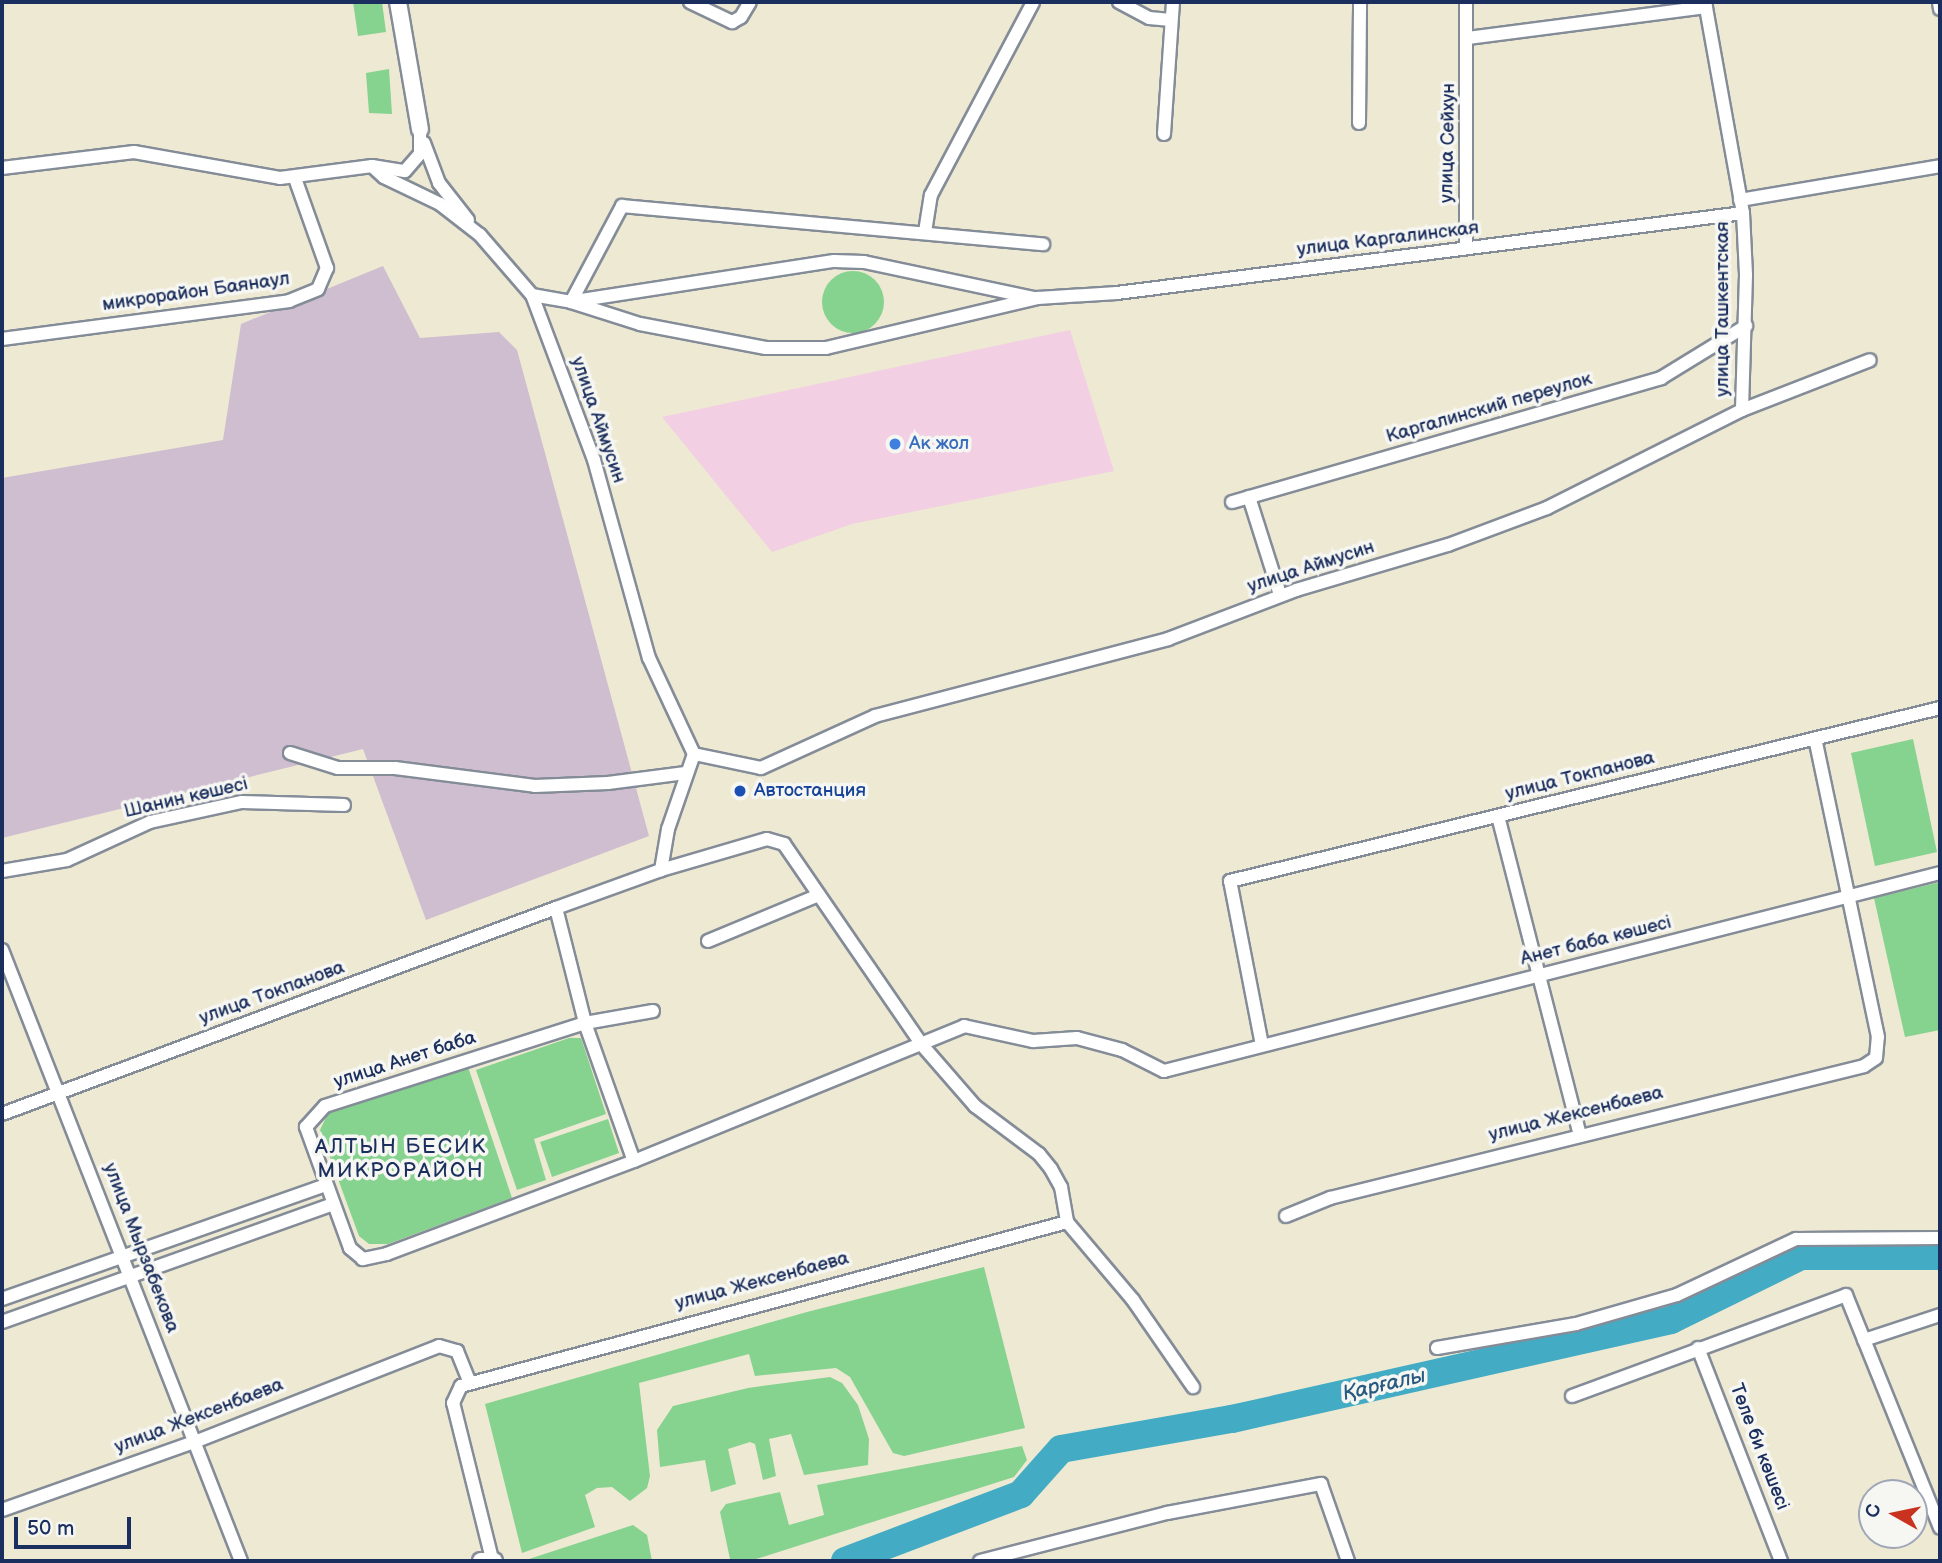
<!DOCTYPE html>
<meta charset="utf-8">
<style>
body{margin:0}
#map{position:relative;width:1942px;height:1563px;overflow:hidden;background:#eee9d3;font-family:"Balsamiq Sans",sans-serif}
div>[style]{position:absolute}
.built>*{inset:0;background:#f2cfe2}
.industrial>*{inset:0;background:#cfbdd0}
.green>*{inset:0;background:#86d28f}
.round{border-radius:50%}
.river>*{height:28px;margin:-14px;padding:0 14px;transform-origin:14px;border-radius:14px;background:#43abc3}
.roads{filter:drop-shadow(2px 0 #848c98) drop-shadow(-2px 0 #848c98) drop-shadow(0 2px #848c98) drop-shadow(0 -2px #848c98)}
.minor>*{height:12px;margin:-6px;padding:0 6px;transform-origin:6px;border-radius:6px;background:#fff}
.tertiary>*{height:16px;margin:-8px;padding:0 8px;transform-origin:8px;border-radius:8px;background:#fff}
.dots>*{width:19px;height:19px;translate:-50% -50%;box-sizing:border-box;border:4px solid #f6f6f2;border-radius:50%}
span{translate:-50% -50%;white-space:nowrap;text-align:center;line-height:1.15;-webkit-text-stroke:7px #f6f6f2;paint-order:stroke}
.street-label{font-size:19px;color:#1b2f5e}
.shop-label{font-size:19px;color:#366cbe}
.left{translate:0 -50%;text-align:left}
.transit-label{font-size:19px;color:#164399}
.neighbourhood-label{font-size:21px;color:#1b2f5e;letter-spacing:2px}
.water-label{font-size:21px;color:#295a81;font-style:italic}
.frame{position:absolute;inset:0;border:4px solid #1b2f5e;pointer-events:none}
.north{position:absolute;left:1858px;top:1479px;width:70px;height:70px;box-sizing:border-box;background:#f6f6f2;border:2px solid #9ea6b7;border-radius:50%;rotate:279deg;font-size:19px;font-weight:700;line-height:28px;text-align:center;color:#1b2f5e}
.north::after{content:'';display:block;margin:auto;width:24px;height:32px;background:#c8321e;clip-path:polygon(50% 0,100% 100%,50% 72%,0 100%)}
.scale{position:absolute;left:14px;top:1517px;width:117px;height:32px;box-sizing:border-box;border:4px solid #1b2f5e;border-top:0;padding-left:9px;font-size:21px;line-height:24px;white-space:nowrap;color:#1b2f5e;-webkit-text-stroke:5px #f6f6f2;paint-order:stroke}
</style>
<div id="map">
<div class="built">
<div style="clip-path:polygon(1070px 330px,1114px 471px,852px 524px,772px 552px,662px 417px)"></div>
</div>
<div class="industrial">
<div style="clip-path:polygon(383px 266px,420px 338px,499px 332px,517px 350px,649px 836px,426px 920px,363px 749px,2px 838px,2px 478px,223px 440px,241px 324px)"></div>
</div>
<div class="green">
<div style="clip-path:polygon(353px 2px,382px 2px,386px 32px,358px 36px)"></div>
<div style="clip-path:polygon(389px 69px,392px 114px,369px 113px,366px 73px)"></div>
<div class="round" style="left:822px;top:271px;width:62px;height:62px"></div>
<div style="clip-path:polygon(1913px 739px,1937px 852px,1875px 866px,1851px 753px)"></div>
<div style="clip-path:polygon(1940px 882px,1940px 1030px,1905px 1037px,1874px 898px)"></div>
<div style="clip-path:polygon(569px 1038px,581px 1038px,606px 1114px,534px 1139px,546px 1180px,517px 1190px,476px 1070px)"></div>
<div style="clip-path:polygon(467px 1064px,512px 1198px,388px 1244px,369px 1244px,359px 1236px,320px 1130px,332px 1105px)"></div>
<div style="clip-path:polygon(608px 1119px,619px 1153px,552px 1177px,540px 1142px)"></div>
<div style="clip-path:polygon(984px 1267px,1025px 1428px,904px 1456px,893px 1453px,850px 1377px,836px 1368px,755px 1376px,749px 1354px,639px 1383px,650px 1476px,647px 1488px,630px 1501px,612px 1487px,597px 1488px,585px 1495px,595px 1527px,522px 1553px,485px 1404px,807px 1312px)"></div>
<div style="clip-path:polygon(830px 1377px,842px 1383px,858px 1405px,869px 1439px,868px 1465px,804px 1475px,791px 1434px,769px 1439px,776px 1476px,763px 1480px,755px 1444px,750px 1442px,728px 1449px,736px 1484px,711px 1492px,705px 1460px,660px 1467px,657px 1430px,673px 1406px,748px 1388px)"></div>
<div style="clip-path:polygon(1022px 1446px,1027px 1460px,1014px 1477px,753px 1560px,730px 1559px,720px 1512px,726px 1504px,780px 1492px,789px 1525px,824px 1515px,817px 1485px)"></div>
<div style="clip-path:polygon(633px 1525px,647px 1535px,652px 1561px,523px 1561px)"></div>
</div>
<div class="river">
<div style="left:845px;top:1561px;width:188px;rotate:-20.8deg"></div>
<div style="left:1021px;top:1494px;width:60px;rotate:-48.4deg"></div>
<div style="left:1061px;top:1449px;width:174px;rotate:-10deg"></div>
<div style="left:1232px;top:1419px;width:450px;rotate:-12.7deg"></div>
<div style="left:1671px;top:1320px;width:145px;rotate:-26.2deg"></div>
<div style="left:1801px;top:1256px;width:139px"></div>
</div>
<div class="roads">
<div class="minor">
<div style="left:690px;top:2px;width:47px;rotate:25.5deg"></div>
<div style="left:732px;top:22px;width:10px;rotate:-29deg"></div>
<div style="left:741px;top:17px;width:17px;rotate:-59deg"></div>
<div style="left:1119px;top:2px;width:34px;rotate:28deg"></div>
<div style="left:1149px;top:18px;width:22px;rotate:5deg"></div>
<div style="left:1466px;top:2px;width:246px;rotate:90deg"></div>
<div style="left:1705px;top:2px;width:214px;rotate:79.8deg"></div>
<div style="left:1743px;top:213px;width:62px;rotate:87.2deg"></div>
<div style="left:1746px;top:275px;width:135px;rotate:91.7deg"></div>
<div style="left:1939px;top:2px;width:7px;rotate:82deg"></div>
<div style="left:1468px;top:38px;width:240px;rotate:-7.4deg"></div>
<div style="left:1359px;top:123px;width:121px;rotate:-89.5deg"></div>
<div style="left:1164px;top:134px;width:132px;rotate:-86.1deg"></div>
<div style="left:424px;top:143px;width:43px;rotate:69.4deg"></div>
<div style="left:439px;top:183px;width:47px;rotate:51.9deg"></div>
<div style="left:372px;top:166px;width:16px;rotate:43deg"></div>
<div style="left:384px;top:177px;width:62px;rotate:25.7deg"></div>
<div style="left:440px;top:204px;width:51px;rotate:37.8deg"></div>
<div style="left:480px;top:235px;width:79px;rotate:49.1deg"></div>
<div style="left:532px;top:295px;width:176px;rotate:69.4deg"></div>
<div style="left:594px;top:460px;width:205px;rotate:74.5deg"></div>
<div style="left:649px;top:658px;width:106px;rotate:64.9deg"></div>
<div style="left:2px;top:168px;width:133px;rotate:-6.9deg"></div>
<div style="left:134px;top:152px;width:148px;rotate:10.1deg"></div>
<div style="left:280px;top:178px;width:93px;rotate:-7.4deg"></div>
<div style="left:372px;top:166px;width:33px;rotate:9deg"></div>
<div style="left:405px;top:171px;width:23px;rotate:-49deg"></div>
<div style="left:420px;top:154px;width:25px;rotate:-90deg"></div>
<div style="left:1740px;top:200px;width:203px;rotate:-9.6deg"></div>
<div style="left:925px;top:232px;width:37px;rotate:-81deg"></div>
<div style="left:931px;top:195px;width:218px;rotate:-62.1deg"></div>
<div style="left:532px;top:295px;width:40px;rotate:10deg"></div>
<div style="left:571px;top:302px;width:72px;rotate:17.7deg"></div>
<div style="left:640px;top:324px;width:128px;rotate:10.8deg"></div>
<div style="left:766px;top:348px;width:60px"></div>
<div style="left:826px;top:348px;width:218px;rotate:-13.3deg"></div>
<div style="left:1038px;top:298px;width:79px;rotate:-3.6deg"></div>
<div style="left:1117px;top:293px;width:631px;rotate:-7.28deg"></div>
<div style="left:575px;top:301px;width:262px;rotate:-8.8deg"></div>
<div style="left:834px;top:261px;width:30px;rotate:2deg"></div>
<div style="left:864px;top:262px;width:173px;rotate:12deg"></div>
<div style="left:571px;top:302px;width:109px;rotate:-62deg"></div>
<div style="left:622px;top:206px;width:423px;rotate:5.2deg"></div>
<div style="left:2px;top:339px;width:290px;rotate:-7.5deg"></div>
<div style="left:289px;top:301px;width:31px;rotate:-22deg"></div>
<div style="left:318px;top:289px;width:23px;rotate:-67deg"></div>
<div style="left:327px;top:268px;width:96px;rotate:-109.6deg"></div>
<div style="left:1249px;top:497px;width:103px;rotate:72.4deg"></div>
<div style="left:1232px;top:502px;width:447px;rotate:-16.1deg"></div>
<div style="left:1661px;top:378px;width:100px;rotate:-31.5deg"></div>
<div style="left:290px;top:753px;width:50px;rotate:17.4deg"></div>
<div style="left:338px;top:768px;width:57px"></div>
<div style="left:395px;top:768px;width:141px;rotate:7.3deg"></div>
<div style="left:535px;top:786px;width:73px;rotate:-2.4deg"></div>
<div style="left:608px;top:783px;width:78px;rotate:-7.4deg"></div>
<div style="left:694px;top:754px;width:79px;rotate:109.1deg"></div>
<div style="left:668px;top:829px;width:42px;rotate:99.7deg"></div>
<div style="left:661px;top:870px;width:112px;rotate:160.1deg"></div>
<div style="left:556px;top:908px;width:119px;rotate:75.8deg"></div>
<div style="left:585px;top:1023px;width:146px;rotate:70.5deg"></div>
<div style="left:634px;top:1161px;width:357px;rotate:-22.2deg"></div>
<div style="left:964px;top:1026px;width:71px;rotate:12.3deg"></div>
<div style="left:1033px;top:1041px;width:44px;rotate:-3.9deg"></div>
<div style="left:1077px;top:1038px;width:47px;rotate:14.9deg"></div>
<div style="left:1122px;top:1050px;width:47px;rotate:26.6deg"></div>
<div style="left:1164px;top:1071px;width:801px;rotate:-14.31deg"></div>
<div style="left:694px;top:754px;width:68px;rotate:11.8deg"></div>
<div style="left:761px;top:768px;width:125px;rotate:-24.5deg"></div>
<div style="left:875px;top:716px;width:303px;rotate:-14.7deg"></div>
<div style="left:1168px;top:639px;width:137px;rotate:-20.9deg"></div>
<div style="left:1296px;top:590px;width:159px;rotate:-16.5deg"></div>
<div style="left:1448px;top:545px;width:106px;rotate:-20.5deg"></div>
<div style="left:1547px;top:508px;width:218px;rotate:-26.7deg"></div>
<div style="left:1742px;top:410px;width:137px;rotate:-21.3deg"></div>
<div style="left:1498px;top:816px;width:329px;rotate:75.6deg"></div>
<div style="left:661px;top:870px;width:110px;rotate:-16.3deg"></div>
<div style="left:767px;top:839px;width:18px;rotate:16deg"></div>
<div style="left:784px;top:844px;width:244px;rotate:55.5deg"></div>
<div style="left:922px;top:1045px;width:81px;rotate:49deg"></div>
<div style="left:975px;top:1106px;width:80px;rotate:36.9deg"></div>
<div style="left:1039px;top:1154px;width:19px;rotate:51deg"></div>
<div style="left:1051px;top:1169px;width:21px;rotate:61deg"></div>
<div style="left:1061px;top:1187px;width:36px;rotate:80deg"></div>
<div style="left:1067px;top:1222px;width:102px;rotate:49.8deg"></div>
<div style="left:1133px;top:1300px;width:106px;rotate:55.4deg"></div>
<div style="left:2px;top:871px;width:66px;rotate:-9.6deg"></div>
<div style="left:67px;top:860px;width:91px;rotate:-24.6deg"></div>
<div style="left:150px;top:822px;width:94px;rotate:-12.3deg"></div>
<div style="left:242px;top:802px;width:102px;rotate:1.7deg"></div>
<div style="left:708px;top:941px;width:120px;rotate:-22.5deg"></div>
<div style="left:2px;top:950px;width:656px;rotate:68.64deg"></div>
<div style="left:1262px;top:1045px;width:167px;rotate:-101deg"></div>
<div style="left:1230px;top:881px;width:731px;rotate:-13.69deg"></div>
<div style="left:2px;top:1114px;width:591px;rotate:-20.4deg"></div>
<div style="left:634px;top:1161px;width:264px;rotate:159.4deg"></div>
<div style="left:387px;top:1254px;width:25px;rotate:168deg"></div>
<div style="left:363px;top:1259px;width:17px;rotate:-140deg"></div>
<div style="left:350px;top:1248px;width:129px;rotate:-110deg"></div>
<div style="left:306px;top:1127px;width:28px;rotate:-48deg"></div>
<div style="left:325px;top:1106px;width:273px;rotate:-17.7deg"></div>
<div style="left:585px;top:1023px;width:69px;rotate:-10deg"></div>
<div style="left:1286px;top:1216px;width:48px;rotate:-22.2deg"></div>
<div style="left:1330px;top:1198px;width:550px;rotate:-13.88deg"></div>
<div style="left:1864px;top:1066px;width:14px;rotate:-34deg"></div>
<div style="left:1876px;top:1058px;width:21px;rotate:-85deg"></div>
<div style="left:1878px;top:1037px;width:305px;rotate:-101.9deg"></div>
<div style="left:2px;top:1299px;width:343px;rotate:-19.4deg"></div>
<div style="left:2px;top:1322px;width:351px;rotate:-19.6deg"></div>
<div style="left:1864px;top:1340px;width:80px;rotate:-18.2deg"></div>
<div style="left:1437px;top:1348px;width:141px;rotate:-9.8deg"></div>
<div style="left:1576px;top:1324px;width:105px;rotate:-16deg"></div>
<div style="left:1677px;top:1295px;width:132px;rotate:-25.2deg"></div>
<div style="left:1796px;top:1239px;width:144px;rotate:-0.4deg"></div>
<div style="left:1698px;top:1348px;width:229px;rotate:68.7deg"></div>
<div style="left:1572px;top:1396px;width:292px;rotate:-20.2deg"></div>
<div style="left:1846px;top:1295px;width:251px;rotate:68deg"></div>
<div style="left:2px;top:1510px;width:207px;rotate:-19.5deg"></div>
<div style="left:197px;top:1441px;width:260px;rotate:-21.4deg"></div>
<div style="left:439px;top:1346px;width:19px;rotate:16deg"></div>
<div style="left:457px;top:1351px;width:32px;rotate:68deg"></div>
<div style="left:492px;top:1559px;width:161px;rotate:-104deg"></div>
<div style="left:453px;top:1403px;width:19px;rotate:-65deg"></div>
<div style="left:461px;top:1386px;width:628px;rotate:-15.14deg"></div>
<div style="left:980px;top:1561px;width:193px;rotate:-14.4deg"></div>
<div style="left:1167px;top:1513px;width:157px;rotate:-10.7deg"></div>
<div style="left:1321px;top:1484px;width:82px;rotate:70.7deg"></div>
</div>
<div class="tertiary">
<div style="left:398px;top:2px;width:129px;rotate:80.2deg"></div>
<div style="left:481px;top:1561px;width:13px"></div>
</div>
</div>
<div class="dots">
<div style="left:895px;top:444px;background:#3f7fe0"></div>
<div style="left:740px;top:791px;background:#1a4fb4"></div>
</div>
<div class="street-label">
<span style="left:1448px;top:143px;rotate:-89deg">улица Сейхун</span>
<span style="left:1388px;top:239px;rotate:-7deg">улица Каргалинская</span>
<span style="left:196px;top:292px;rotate:-8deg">микрорайон Баянаул</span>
<span style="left:1723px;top:309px;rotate:-90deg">улица Ташкентская</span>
<span style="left:1489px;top:408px;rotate:-16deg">Каргалинский переулок</span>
<span style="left:598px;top:420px;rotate:71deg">улица Аймусин</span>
<span style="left:1311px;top:567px;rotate:-18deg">улица Аймусин</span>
<span style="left:1580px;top:776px;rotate:-14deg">улица Токпанова</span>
<span style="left:186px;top:798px;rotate:-13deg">Шанин көшесі</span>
<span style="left:1596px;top:941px;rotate:-14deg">Анет баба көшесі</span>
<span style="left:272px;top:993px;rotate:-20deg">улица Токпанова</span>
<span style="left:405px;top:1060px;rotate:-18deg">улица Анет баба</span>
<span style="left:1576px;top:1114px;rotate:-14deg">улица Жексенбаева</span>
<span style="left:141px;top:1248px;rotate:69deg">улица Мырзабекова</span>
<span style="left:762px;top:1281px;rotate:-15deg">улица Жексенбаева</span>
<span style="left:199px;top:1416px;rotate:-21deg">улица Жексенбаева</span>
<span style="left:1759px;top:1447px;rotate:69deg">Төле би көшесі</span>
</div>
<div class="shop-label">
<span class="left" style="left:909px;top:444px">Ак жол</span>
</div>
<div class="transit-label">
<span class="left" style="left:754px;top:791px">Автостанция</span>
</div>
<div class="neighbourhood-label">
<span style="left:401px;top:1159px">АЛТЫН БЕСИК<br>МИКРОРАЙОН</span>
</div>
<div class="water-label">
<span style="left:1384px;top:1385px;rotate:-13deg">Қарғалы</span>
</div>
<div class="frame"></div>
<div class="north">С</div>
<div class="scale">50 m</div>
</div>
